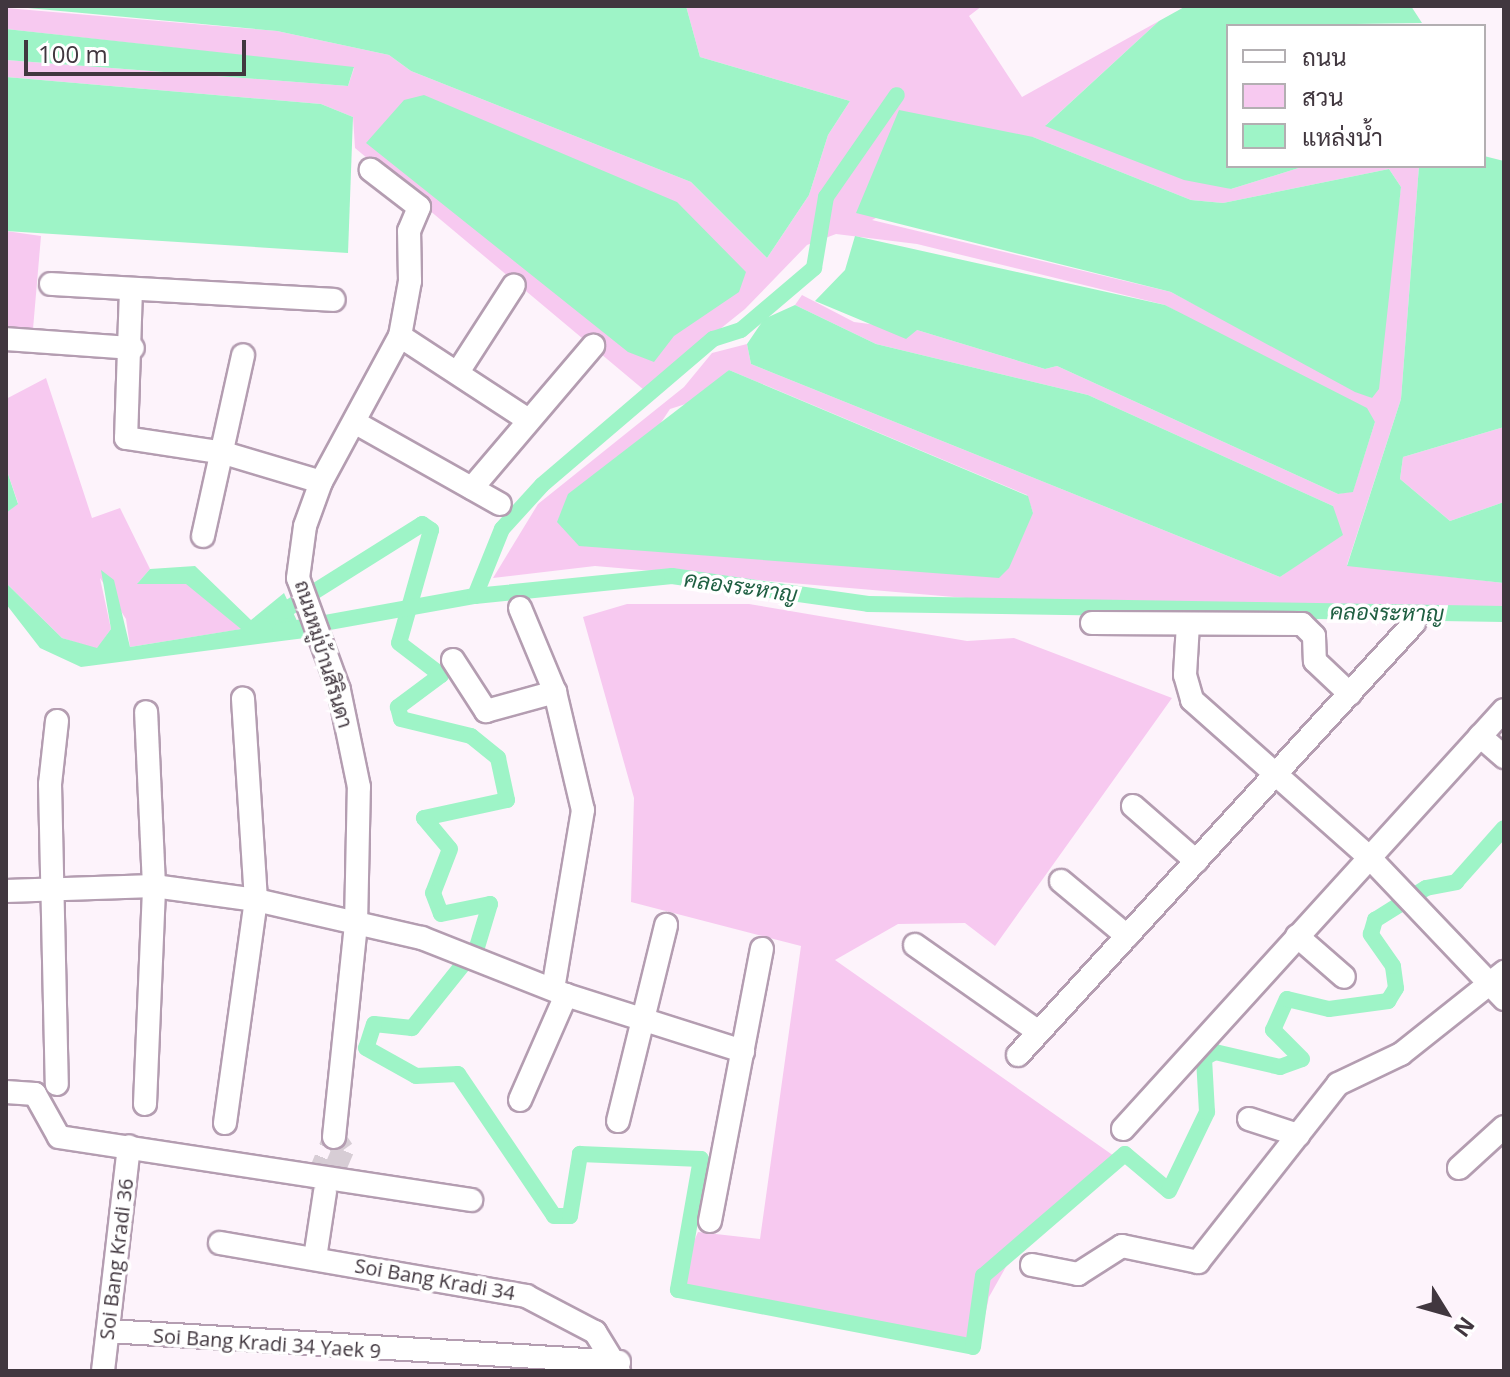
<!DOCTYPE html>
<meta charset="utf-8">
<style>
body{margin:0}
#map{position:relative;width:1510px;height:1377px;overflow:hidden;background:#fdf3fb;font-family:"Open Sans",Sarabun,sans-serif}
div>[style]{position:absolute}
.green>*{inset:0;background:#f7c9f0}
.water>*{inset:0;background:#9ef4c7}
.canal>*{height:16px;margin:-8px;padding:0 8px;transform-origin:8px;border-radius:8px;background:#9ef4c7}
.minor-tunnel>*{height:22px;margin-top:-11px;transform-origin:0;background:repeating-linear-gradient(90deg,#d7cdd5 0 22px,transparent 0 33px)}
.roads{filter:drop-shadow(2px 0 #b49db1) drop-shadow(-2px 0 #b49db1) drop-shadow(0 2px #b49db1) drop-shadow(0 -2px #b49db1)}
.minor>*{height:22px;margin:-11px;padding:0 11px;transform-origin:11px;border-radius:11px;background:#fff}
span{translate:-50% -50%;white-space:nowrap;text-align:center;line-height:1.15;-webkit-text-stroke:7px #fff;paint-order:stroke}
.street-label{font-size:20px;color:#41373f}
.water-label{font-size:22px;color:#1f5f42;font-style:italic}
.frame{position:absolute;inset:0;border:8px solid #41373f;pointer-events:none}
.legend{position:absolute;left:1226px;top:24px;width:260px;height:144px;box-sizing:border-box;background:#fff;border:2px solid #b3afb2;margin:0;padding:10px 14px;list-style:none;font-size:24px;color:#41373f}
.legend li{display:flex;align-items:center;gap:16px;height:40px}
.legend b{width:40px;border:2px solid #b3afb2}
.north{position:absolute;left:1406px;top:1273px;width:80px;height:80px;-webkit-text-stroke:6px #fff;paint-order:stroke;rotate:127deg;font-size:22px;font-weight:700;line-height:32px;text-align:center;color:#41373f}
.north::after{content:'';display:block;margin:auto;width:28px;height:36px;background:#41373f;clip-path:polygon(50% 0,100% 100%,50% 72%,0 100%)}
.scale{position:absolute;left:24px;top:40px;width:222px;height:36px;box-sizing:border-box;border:4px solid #41373f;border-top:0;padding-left:10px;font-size:24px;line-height:28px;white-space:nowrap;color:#41373f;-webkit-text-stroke:6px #fff;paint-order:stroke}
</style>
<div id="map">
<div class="green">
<div style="clip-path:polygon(evenodd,686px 6px,982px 6px,969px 16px,1022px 97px,1159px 21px,1046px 125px,1231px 189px,1305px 166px,1419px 166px,1401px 399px,1347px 565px,1504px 583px,1504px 607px,1023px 603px,595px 566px,493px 578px,538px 504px,684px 387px,712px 353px,747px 344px,751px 364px,1280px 577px,1304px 560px,1333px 506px,1088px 395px,876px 344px,795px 305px,802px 295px,854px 322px,917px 330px,1045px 369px,1057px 366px,1338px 494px,1353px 491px,1375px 422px,1165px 305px,917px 244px,836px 234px,807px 245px,745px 309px,644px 390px,355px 148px,353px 117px,321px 104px,6px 77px,6px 60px,348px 86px,354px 68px,6px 29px,6px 8px,277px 31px,389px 55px,411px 71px,691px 182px,767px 258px,809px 195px,828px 135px,850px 101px,700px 57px,686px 6px,1033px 137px,1191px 200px,1223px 203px,1389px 169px,1401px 187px,1372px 398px,1171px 292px,872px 220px,1033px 137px,686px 6px,729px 370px,1027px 495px,1033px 513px,579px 546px,670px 409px,695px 401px,729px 370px)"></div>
<div style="clip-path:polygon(6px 231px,41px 236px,33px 329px,6px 327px)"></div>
<div style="clip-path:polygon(46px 378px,92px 518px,120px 508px,150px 569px,138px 583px,186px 583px,242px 629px,130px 647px,126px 619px,100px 578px,111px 629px,97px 649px,62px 638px,6px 583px,6px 513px,18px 503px,6px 468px,6px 399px)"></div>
<div style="clip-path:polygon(1504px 427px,1504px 502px,1450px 521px,1400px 479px,1403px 457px)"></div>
<div style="clip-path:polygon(627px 604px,749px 604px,967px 641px,1014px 638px,1172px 698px,995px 946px,965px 923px,898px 924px,835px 960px,1124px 1163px,1007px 1265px,989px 1297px,977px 1352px,672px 1293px,698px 1232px,760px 1239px,801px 946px,631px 902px,634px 798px,583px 617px)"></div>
</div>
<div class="water">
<div style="clip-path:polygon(6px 6px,686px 6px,700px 57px,850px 101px,828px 135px,809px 195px,767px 258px,691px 182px,411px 71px,389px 55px,277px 31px)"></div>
<div style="clip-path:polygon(1186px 6px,1411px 6px,1422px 23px,1228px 26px,1228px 166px,1305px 166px,1231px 189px,1184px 180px,1045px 126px,1159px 21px)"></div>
<div style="clip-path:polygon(6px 29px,354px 67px,348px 86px,6px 60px)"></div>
<div style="clip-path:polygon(6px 77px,321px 104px,353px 117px,348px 253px,6px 231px)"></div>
<div style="clip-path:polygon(424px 95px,677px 202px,746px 272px,739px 292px,674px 336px,654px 362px,628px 352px,366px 143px,404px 100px)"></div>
<div style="clip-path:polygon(899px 110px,1033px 137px,1191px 200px,1223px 203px,1389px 169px,1401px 187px,1379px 389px,1372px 398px,1355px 392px,1171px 292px,856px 213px)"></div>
<div style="clip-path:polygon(1484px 156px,1504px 161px,1504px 427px,1403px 457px,1400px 479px,1450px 521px,1504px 502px,1504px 583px,1347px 566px,1401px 399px,1419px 166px,1484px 166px)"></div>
<div style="clip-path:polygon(855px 236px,1165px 305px,1367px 408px,1375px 422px,1353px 492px,1338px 494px,1057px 366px,1045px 369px,917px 330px,906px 339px,815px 301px,845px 270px)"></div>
<div style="clip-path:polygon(795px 305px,876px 344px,1088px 395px,1333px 506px,1343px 535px,1280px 577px,751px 364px,747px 344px,764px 319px)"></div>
<div style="clip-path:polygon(729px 370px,1028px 496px,1033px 513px,1009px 568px,999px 578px,579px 546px,557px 522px,568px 494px)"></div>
<div style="clip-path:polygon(6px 468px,18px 504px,6px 513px)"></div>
<div style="clip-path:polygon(195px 566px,251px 620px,284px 593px,305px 638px,81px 667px,40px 648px,6px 604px,6px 583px,62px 638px,97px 648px,111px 629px,101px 570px,114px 580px,130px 647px,241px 629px,186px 584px,137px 584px,150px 569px)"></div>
</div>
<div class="canal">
<div style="left:475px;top:596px;width:72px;rotate:-68.1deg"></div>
<div style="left:502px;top:529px;width:59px;rotate:-47.7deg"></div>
<div style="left:542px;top:485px;width:225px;rotate:-40.5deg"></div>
<div style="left:713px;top:339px;width:29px;rotate:-18deg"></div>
<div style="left:741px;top:330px;width:96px;rotate:-40.3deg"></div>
<div style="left:814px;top:268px;width:72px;rotate:-80.4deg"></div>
<div style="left:826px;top:197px;width:124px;rotate:-55.2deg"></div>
<div style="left:274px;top:617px;width:175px;rotate:-32.1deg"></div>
<div style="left:422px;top:524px;width:11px;rotate:34deg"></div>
<div style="left:431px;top:530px;width:117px;rotate:105.8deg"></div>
<div style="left:399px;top:643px;width:53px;rotate:37.3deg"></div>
<div style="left:441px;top:675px;width:54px;rotate:143.3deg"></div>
<div style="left:398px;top:707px;width:12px;rotate:76deg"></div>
<div style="left:401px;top:719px;width:72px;rotate:13.7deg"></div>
<div style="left:471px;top:736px;width:35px;rotate:39deg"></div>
<div style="left:498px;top:758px;width:43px;rotate:77.9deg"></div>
<div style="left:507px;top:800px;width:85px;rotate:167.8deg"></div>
<div style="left:424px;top:818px;width:40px;rotate:50deg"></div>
<div style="left:450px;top:849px;width:47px;rotate:111.1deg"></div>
<div style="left:433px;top:893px;width:22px;rotate:69deg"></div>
<div style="left:441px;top:914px;width:50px;rotate:-11.5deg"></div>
<div style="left:490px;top:904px;width:45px;rotate:106.8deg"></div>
<div style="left:477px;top:947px;width:104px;rotate:128.7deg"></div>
<div style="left:412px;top:1028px;width:38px;rotate:-174deg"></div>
<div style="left:374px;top:1024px;width:25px;rotate:108deg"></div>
<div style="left:366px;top:1048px;width:57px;rotate:29.2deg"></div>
<div style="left:416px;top:1076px;width:42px;rotate:-2.7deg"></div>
<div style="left:458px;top:1074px;width:171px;rotate:55.9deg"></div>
<div style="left:554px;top:1216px;width:16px"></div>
<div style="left:570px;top:1216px;width:63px;rotate:-80.8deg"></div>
<div style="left:580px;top:1154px;width:121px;rotate:2.4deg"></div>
<div style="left:701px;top:1159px;width:133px;rotate:100deg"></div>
<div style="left:678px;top:1290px;width:300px;rotate:10.9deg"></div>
<div style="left:973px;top:1347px;width:72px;rotate:-82deg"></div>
<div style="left:983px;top:1276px;width:187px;rotate:-40.7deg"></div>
<div style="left:1125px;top:1154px;width:57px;rotate:40.1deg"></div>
<div style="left:1169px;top:1191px;width:88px;rotate:-64.3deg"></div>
<div style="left:1207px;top:1112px;width:54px;rotate:-93.2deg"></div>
<div style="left:1204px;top:1058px;width:13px;rotate:-29deg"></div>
<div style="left:1215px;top:1052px;width:67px;rotate:13deg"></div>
<div style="left:1280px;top:1067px;width:23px;rotate:-20deg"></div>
<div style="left:1302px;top:1059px;width:41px;rotate:-135deg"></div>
<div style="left:1273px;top:1030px;width:34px;rotate:-66deg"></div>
<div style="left:1287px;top:999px;width:43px;rotate:13.4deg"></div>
<div style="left:1329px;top:1009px;width:60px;rotate:-7.7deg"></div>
<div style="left:1388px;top:1001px;width:15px;rotate:-58deg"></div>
<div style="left:1396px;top:988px;width:22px;rotate:-98deg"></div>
<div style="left:1393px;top:966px;width:39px;rotate:-125deg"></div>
<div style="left:1371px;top:934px;width:15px;rotate:-74deg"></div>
<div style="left:1375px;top:920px;width:60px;rotate:-32.1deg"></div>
<div style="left:1426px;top:888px;width:31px;rotate:-11deg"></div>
<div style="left:1456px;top:882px;width:72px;rotate:-48.4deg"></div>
<div style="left:280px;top:631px;width:198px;rotate:-10.2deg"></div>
<div style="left:475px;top:596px;width:198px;rotate:-5.8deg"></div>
<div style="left:672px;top:576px;width:198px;rotate:8.1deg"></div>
<div style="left:868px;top:604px;width:636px;rotate:0.9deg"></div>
</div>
<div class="minor-tunnel">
<div style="left:334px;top:1137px;width:16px;rotate:55deg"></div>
<div style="left:343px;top:1150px;width:46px;rotate:113.2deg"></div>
<div style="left:325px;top:1192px;width:15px;rotate:-122deg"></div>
<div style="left:317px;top:1179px;width:45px;rotate:-68deg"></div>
</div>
<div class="roads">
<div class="minor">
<div style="left:51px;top:284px;width:283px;rotate:3.2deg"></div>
<div style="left:131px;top:289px;width:149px;rotate:91.9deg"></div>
<div style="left:126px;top:438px;width:99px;rotate:8.7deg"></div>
<div style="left:224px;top:453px;width:101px;rotate:16.6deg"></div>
<div style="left:400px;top:336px;width:152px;rotate:33.2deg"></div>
<div style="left:6px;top:339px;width:127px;rotate:4.1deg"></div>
<div style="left:458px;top:372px;width:103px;rotate:-57.2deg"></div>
<div style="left:356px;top:423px;width:165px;rotate:29.4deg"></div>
<div style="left:472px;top:488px;width:187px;rotate:-49.6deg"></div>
<div style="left:203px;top:536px;width:185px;rotate:-77.5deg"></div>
<div style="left:520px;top:608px;width:91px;rotate:67.4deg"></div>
<div style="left:555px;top:692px;width:121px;rotate:76.7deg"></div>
<div style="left:583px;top:810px;width:181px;rotate:99.5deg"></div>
<div style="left:1092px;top:623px;width:210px;rotate:0.3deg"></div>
<div style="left:1302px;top:624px;width:17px;rotate:45deg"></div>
<div style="left:1314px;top:636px;width:25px;rotate:88deg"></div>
<div style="left:1315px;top:661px;width:48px;rotate:43.3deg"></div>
<div style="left:1188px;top:624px;width:51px;rotate:93.4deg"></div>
<div style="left:1185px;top:675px;width:26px;rotate:74deg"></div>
<div style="left:1192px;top:700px;width:237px;rotate:41.6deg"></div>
<div style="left:1369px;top:857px;width:196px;rotate:46.4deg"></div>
<div style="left:453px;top:660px;width:61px;rotate:57.1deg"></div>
<div style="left:486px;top:711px;width:72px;rotate:-15.4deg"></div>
<div style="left:57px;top:721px;width:63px;rotate:96.3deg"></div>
<div style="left:50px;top:784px;width:300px;rotate:88.7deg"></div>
<div style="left:1480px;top:736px;width:32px;rotate:41deg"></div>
<div style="left:1133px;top:806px;width:84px;rotate:41.1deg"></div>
<div style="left:1061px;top:881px;width:86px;rotate:39.8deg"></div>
<div style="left:6px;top:891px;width:148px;rotate:-1.9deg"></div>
<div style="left:154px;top:886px;width:103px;rotate:7.8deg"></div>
<div style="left:256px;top:900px;width:170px;rotate:12.9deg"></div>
<div style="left:422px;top:938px;width:155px;rotate:21.6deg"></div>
<div style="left:566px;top:995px;width:186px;rotate:17.6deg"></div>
<div style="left:1297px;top:936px;width:62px;rotate:41.1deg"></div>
<div style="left:915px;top:945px;width:151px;rotate:35.1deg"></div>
<div style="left:1018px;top:1055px;width:586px;rotate:-47.49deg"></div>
<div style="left:6px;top:1092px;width:29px;rotate:4deg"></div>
<div style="left:35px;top:1094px;width:49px;rotate:60.8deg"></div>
<div style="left:59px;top:1137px;width:417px;rotate:8.7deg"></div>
<div style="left:520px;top:1100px;width:115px;rotate:-66.3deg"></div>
<div style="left:145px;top:1104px;width:218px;rotate:-87.6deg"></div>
<div style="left:154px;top:886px;width:174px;rotate:-92.6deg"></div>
<div style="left:1249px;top:1119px;width:52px;rotate:18.1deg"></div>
<div style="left:618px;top:1121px;width:202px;rotate:-76.2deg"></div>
<div style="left:225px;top:1123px;width:225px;rotate:-82.1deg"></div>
<div style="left:256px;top:900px;width:202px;rotate:-93.7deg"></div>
<div style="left:1123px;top:1129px;width:566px;rotate:-47.72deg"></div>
<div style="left:334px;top:1137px;width:213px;rotate:-84.1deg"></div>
<div style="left:356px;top:925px;width:138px;rotate:-88.8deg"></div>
<div style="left:359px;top:787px;width:99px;rotate:-101.7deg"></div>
<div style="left:339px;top:690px;width:119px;rotate:-110.1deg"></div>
<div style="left:298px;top:578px;width:52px;rotate:-82.3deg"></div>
<div style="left:305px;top:526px;width:47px;rotate:-70deg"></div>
<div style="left:321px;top:482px;width:166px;rotate:-61.6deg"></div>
<div style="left:400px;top:336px;width:56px;rotate:-79.7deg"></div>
<div style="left:410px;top:281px;width:50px;rotate:-91.1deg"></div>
<div style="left:409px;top:231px;width:26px;rotate:-67deg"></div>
<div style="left:419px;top:207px;width:61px;rotate:-142.4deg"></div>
<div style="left:1459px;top:1168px;width:61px;rotate:-42.3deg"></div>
<div style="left:710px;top:1221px;width:277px;rotate:-79.2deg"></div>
<div style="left:220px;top:1243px;width:311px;rotate:9.8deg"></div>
<div style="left:526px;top:1296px;width:78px;rotate:27.6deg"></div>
<div style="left:595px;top:1332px;width:46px;rotate:58.4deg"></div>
<div style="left:315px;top:1258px;width:67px;rotate:-81.4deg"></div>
<div style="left:1032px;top:1265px;width:47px;rotate:11.1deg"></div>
<div style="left:1078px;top:1274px;width:52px;rotate:-32.5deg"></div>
<div style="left:1122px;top:1246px;width:78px;rotate:11.9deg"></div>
<div style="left:1198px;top:1262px;width:226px;rotate:-51.8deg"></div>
<div style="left:1338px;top:1084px;width:70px;rotate:-25.5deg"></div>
<div style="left:1401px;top:1054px;width:132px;rotate:-38.5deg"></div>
<div style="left:108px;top:1331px;width:512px;rotate:3.47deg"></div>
<div style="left:103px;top:1371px;width:226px;rotate:-83.4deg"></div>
</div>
</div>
<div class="street-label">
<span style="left:324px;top:654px;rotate:73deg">ถนนหมู่บ้านสิรินดา</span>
<span style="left:116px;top:1259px;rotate:-83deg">Soi Bang Kradi 36</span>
<span style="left:435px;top:1279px;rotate:10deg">Soi Bang Kradi 34</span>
<span style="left:267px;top:1343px;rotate:4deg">Soi Bang Kradi 34 Yaek 9</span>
</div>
<div class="water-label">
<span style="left:741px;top:586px;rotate:8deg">คลองระหาญ</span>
<span style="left:1387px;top:612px;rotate:1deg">คลองระหาญ</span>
</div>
<div class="frame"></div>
<ul class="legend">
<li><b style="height:10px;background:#fff"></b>ถนน</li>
<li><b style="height:22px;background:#f7c9f0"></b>สวน</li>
<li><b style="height:22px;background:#9ef4c7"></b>แหล่งน้ำ</li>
</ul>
<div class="north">N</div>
<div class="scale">100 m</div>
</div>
